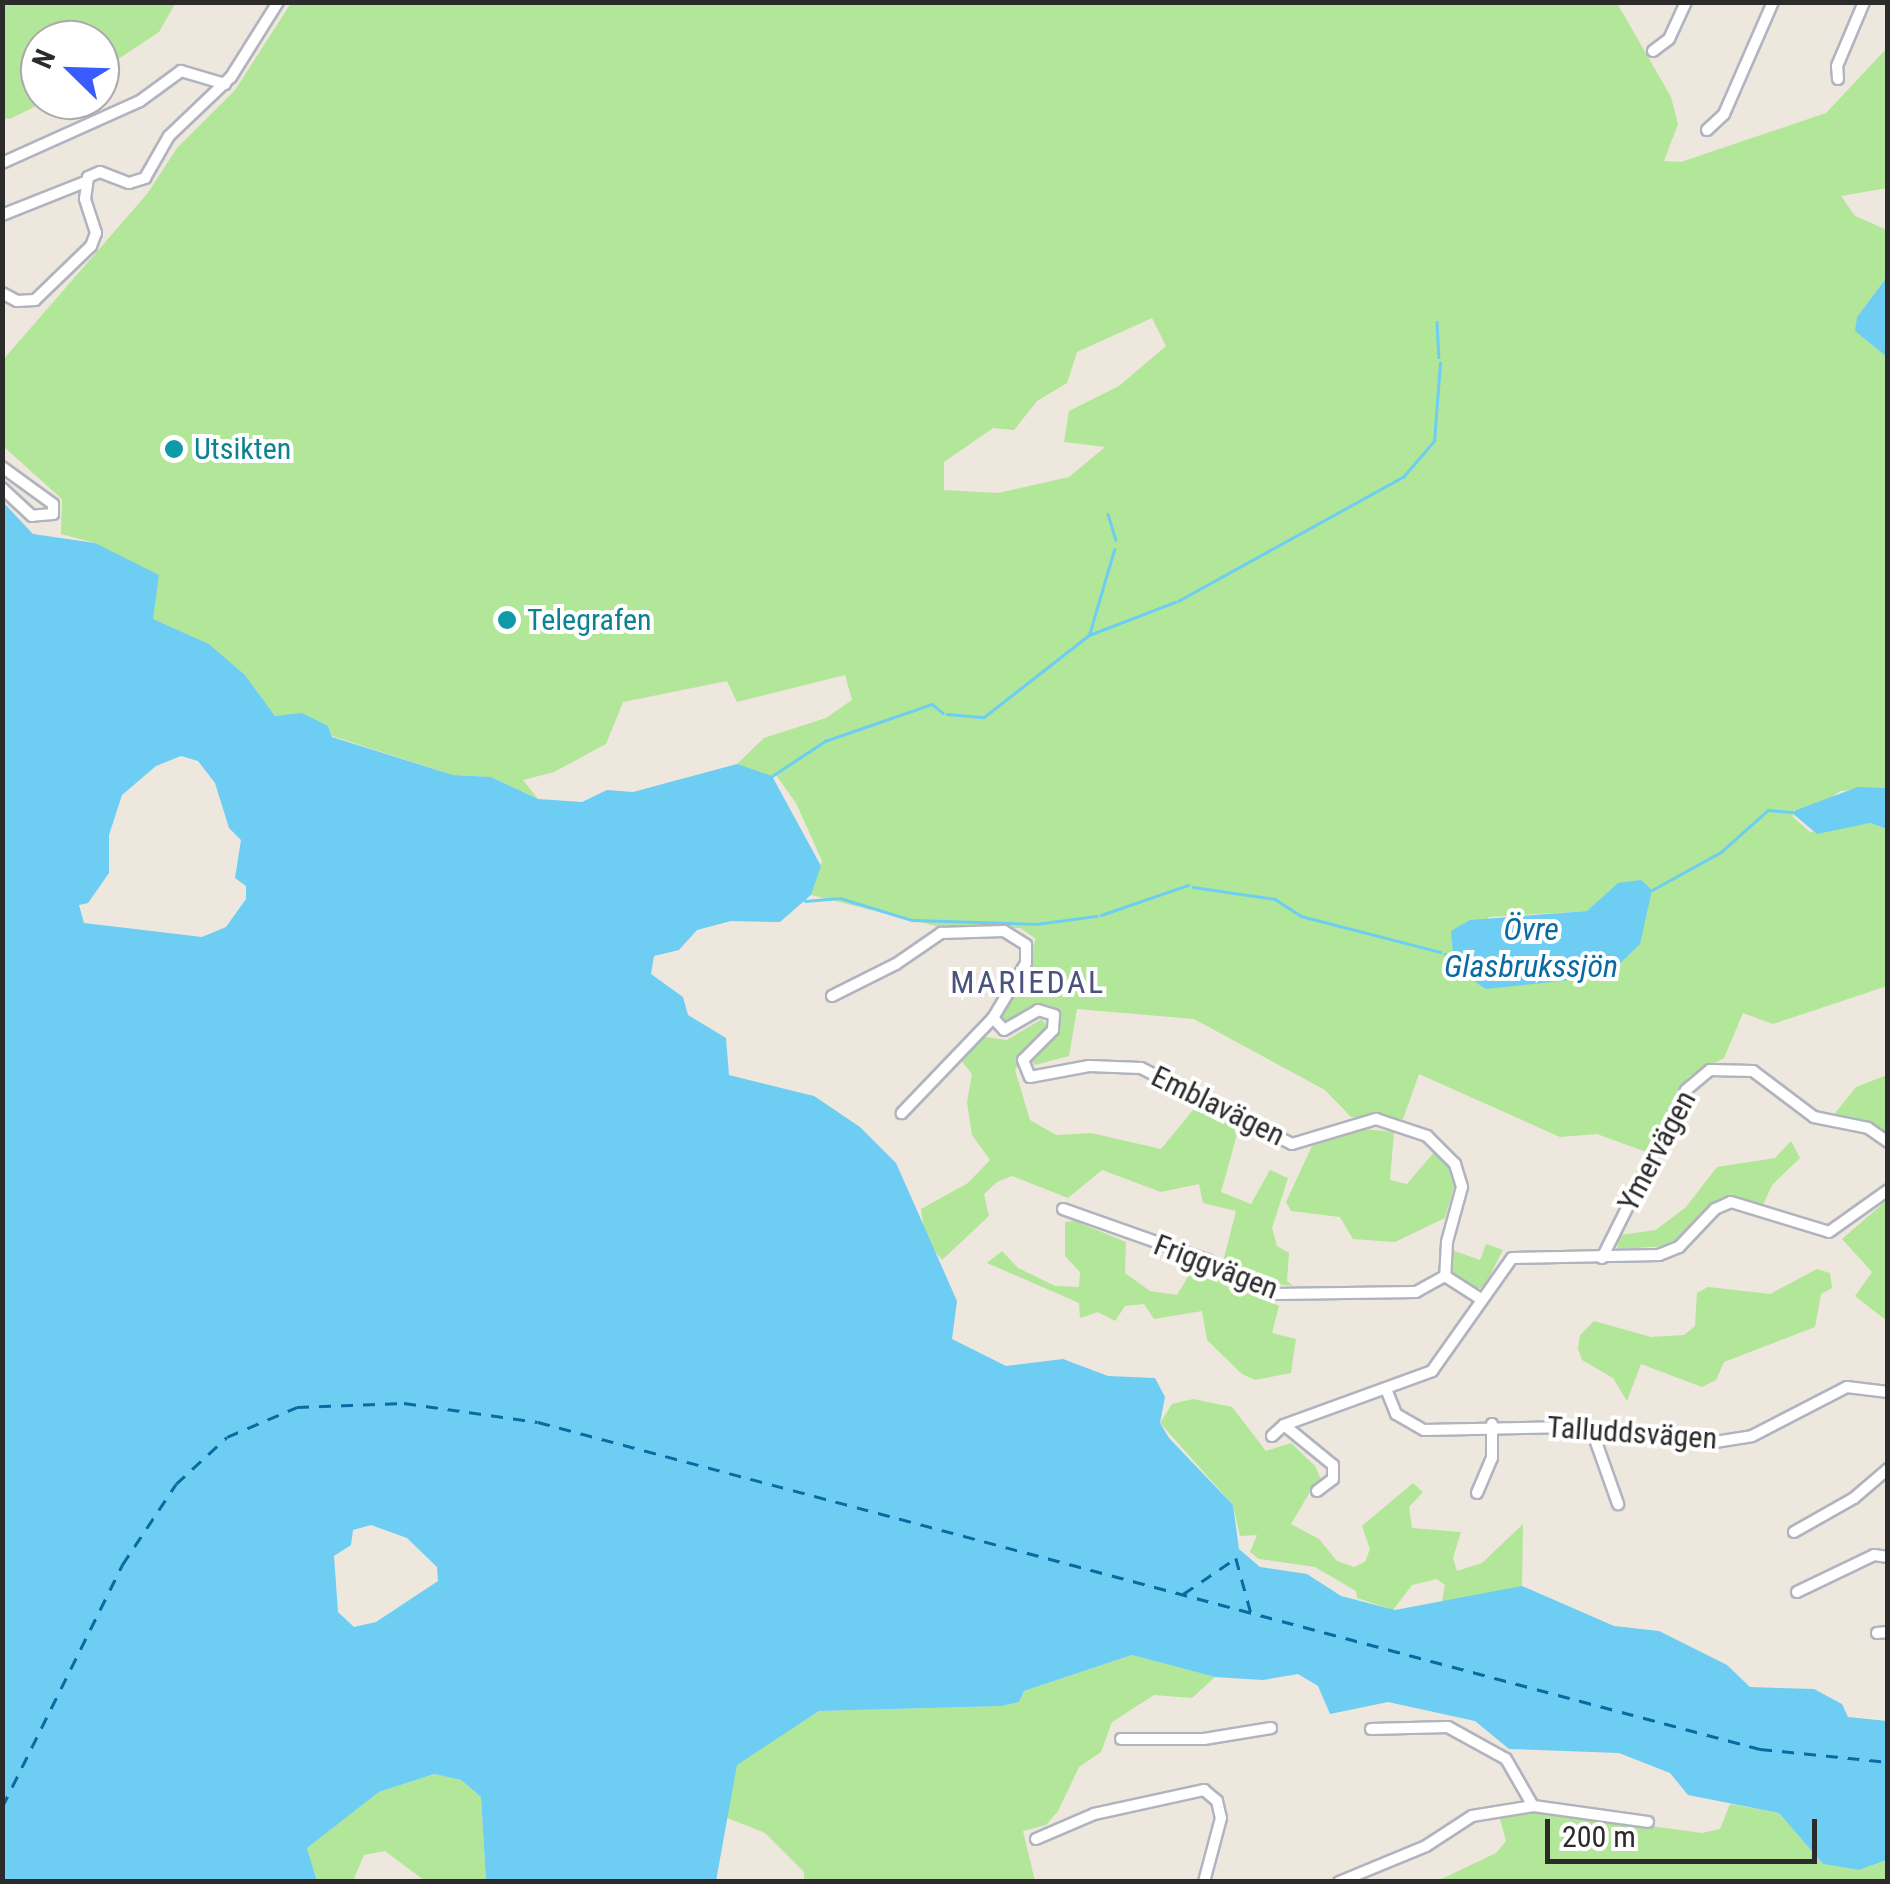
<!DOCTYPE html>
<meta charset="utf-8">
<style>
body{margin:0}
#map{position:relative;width:1890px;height:1884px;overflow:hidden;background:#eee7dd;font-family:"Roboto Condensed",sans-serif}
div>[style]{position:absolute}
.green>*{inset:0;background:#b2e698}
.water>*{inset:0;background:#6ecdf2}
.stream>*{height:2.5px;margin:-1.25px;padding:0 1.25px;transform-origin:1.25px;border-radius:1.25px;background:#6ecdf2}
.ferry>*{height:2.5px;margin-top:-1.25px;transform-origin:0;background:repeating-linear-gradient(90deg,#096ba2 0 12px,transparent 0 22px)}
.roads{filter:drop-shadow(2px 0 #b1b4bf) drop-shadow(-2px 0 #b1b4bf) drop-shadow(0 2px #b1b4bf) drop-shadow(0 -2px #b1b4bf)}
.minor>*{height:10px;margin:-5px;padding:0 5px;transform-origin:5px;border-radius:5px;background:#fff}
.dots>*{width:28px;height:28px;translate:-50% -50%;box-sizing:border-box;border:5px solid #fff;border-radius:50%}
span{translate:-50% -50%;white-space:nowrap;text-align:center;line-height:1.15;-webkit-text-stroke:8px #fff;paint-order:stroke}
.culture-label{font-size:30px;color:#0d838f}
.left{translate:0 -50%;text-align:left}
.street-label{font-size:30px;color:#2b2b2b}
.water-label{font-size:32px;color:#096ba2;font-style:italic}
.neighbourhood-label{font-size:32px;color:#4a537e;letter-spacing:2.5px}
.frame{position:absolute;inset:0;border:5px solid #2b2b2b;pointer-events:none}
.north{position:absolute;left:20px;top:20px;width:100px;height:100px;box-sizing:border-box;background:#fff;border:2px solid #aaa;border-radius:50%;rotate:293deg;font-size:28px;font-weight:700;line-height:40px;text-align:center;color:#2b2b2b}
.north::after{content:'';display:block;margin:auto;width:35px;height:45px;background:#395bff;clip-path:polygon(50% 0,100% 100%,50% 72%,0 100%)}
.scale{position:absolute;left:1545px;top:1819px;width:272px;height:45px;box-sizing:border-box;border:5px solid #2b2b2b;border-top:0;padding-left:12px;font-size:30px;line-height:35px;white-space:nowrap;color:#2b2b2b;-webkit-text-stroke:8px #fff;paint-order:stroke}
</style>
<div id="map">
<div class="green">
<div style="clip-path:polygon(2px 3px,170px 2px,175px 4px,159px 32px,100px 71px,100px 40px,40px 40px,40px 100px,48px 100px,10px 119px,3px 118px)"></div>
<div style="clip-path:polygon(evenodd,291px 3px,1617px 3px,1671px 97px,1678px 124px,1664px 161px,1681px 162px,1826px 113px,1887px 48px,1887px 188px,1841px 196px,1855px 216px,1887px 230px,1887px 277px,1857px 317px,1856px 331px,1887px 357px,1887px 788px,1840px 791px,1820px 807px,1794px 810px,1793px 817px,1810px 832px,1870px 823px,1887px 829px,1887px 986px,1773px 1024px,1743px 1013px,1724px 1058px,1688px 1077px,1649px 1153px,1597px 1134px,1560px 1137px,1419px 1074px,1403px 1119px,1351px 1117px,1325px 1090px,1194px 1019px,1077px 1009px,1069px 1056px,1035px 1065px,1030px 1059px,1059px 1030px,1057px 1013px,1042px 1004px,1011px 1026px,1002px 1016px,1036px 939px,1020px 928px,936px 926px,811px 895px,822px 861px,796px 803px,776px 775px,763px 778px,737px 764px,764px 738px,826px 718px,852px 700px,845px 675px,737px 702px,727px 681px,623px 702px,606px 744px,554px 772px,523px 780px,538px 799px,491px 777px,453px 775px,332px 736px,328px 726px,275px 716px,245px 675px,209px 644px,152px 619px,95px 543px,61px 534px,62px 499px,4px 447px,2px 361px,147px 194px,177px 148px,235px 90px,291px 3px,1152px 318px,1166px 346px,1119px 386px,1069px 411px,1064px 442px,1105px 447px,1069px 477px,998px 493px,944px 490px,944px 462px,993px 428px,1014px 430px,1037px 401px,1067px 383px,1077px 352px,1152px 318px,291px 3px,1617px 884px,1516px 985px,1488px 917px,1588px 911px,1617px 884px)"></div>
<div style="clip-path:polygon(1042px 1019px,1049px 1029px,1015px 1070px,1030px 1120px,1056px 1135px,1091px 1133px,1161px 1149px,1193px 1110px,1222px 1117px,1238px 1131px,1221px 1192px,1251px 1204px,1270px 1170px,1288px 1178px,1272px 1228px,1277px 1246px,1289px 1253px,1287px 1281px,1293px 1286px,1258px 1282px,1223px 1262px,1236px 1211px,1203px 1203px,1199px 1184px,1161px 1192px,1102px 1170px,1068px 1198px,1012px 1176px,997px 1182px,984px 1194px,989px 1216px,942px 1260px,925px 1239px,921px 1209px,968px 1183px,990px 1160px,972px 1135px,967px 1102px,972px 1074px,960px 1059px,979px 1036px,1007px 1040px)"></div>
<div style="clip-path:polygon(1887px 1075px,1887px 1133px,1832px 1117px,1856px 1087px)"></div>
<div style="clip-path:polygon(1364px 1129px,1394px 1132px,1390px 1180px,1407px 1184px,1435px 1151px,1442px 1158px,1456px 1180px,1445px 1218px,1395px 1242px,1353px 1239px,1340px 1217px,1291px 1211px,1286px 1202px,1312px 1146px)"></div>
<div style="clip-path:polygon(1791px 1141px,1800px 1158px,1772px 1185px,1762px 1207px,1721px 1199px,1670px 1246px,1617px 1249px,1620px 1235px,1656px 1230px,1686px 1207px,1717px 1167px,1775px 1158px)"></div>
<div style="clip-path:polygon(1887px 1200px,1887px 1321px,1855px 1296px,1872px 1272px,1842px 1239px)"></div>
<div style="clip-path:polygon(1075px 1221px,1126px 1242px,1125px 1273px,1150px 1291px,1177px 1295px,1195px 1265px,1279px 1306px,1272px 1333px,1296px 1339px,1291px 1373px,1255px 1380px,1242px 1374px,1207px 1340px,1202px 1311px,1154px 1319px,1144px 1304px,1125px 1306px,1115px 1321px,1098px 1312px,1080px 1318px,1079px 1303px,987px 1263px,1002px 1251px,1018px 1268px,1055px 1286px,1079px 1287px,1080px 1272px,1065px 1256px,1065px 1222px)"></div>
<div style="clip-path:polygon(1486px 1244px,1503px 1250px,1484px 1287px,1475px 1289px,1451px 1274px,1449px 1249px,1480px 1260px)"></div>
<div style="clip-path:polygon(1817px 1269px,1830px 1273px,1832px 1288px,1821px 1294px,1815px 1327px,1724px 1362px,1716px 1380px,1702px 1387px,1641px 1364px,1627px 1401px,1613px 1378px,1582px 1360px,1578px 1349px,1580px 1335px,1594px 1321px,1651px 1337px,1684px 1335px,1695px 1326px,1697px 1293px,1708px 1287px,1770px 1294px)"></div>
<div style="clip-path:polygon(1193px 1399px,1232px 1407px,1266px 1451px,1291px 1443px,1315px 1466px,1323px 1484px,1310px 1492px,1291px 1524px,1319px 1539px,1337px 1561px,1354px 1567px,1365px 1562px,1370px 1549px,1362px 1526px,1413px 1483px,1423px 1492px,1409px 1507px,1412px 1528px,1461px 1532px,1453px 1558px,1457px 1571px,1482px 1563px,1523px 1524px,1522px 1586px,1441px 1607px,1445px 1585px,1437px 1579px,1412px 1585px,1393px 1610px,1357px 1598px,1356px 1591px,1315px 1567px,1259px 1559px,1250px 1552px,1257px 1535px,1240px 1536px,1233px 1505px,1160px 1423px,1172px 1404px)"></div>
<div style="clip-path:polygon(1132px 1655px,1215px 1677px,1192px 1698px,1154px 1695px,1112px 1722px,1101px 1752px,1079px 1767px,1058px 1811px,1046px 1825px,1023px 1831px,1035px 1881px,804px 1881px,804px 1872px,765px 1833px,725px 1817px,737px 1764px,819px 1711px,1002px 1706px,1019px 1702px,1024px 1691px)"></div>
<div style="clip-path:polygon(434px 1774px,461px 1780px,481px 1797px,486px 1881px,425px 1881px,385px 1851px,364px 1855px,353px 1881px,317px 1881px,307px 1848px,379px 1792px)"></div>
<div style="clip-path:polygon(1730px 1804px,1779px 1813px,1823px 1864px,1859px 1870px,1888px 1860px,1887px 1882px,1435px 1882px,1496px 1853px,1506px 1841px,1500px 1819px,1533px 1810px,1702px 1833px,1720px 1829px)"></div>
</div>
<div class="water">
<div style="clip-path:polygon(1887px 277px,1888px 357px,1887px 357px,1855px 331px,1857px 317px)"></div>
<div style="clip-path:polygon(evenodd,2px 501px,33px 534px,95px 543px,159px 575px,153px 619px,209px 644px,245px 675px,275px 716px,302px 713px,328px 726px,332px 737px,453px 775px,491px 777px,538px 799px,582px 802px,607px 790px,633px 792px,737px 764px,772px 776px,821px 866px,811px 895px,780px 922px,731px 921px,697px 930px,679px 950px,654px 956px,651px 974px,683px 997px,688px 1015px,726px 1038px,729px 1075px,814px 1096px,860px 1127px,896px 1163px,957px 1301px,952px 1339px,1006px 1366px,1063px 1359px,1108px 1376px,1155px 1378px,1165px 1397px,1160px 1423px,1169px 1438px,1233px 1505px,1239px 1549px,1260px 1567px,1307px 1574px,1341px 1596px,1395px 1610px,1522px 1586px,1614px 1626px,1659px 1631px,1727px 1665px,1750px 1687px,1814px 1689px,1842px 1704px,1848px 1717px,1887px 1721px,1887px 1860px,1859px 1870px,1823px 1864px,1779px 1813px,1688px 1795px,1670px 1773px,1619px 1753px,1509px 1749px,1475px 1721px,1388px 1702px,1330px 1714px,1318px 1686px,1298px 1674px,1263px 1680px,1215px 1677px,1132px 1655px,1024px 1691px,1019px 1702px,1002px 1706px,819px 1711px,737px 1765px,716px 1881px,486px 1881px,481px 1797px,461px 1780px,434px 1774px,379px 1792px,307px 1848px,317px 1881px,3px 1881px,2px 501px,181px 756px,198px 761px,215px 783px,229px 828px,241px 840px,235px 878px,246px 886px,246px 899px,226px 927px,202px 937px,84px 923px,79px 905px,88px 903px,109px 873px,109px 835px,122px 795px,156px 766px,181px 756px,2px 501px,371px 1525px,407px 1538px,437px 1567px,438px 1581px,376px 1622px,354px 1627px,338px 1612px,334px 1556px,351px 1545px,353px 1530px,371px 1525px)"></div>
<div style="clip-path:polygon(1858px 787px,1887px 788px,1887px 829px,1870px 823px,1817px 834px,1791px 812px)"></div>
<div style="clip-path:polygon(1641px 880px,1652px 890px,1640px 944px,1607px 976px,1486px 989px,1463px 974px,1453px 955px,1451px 931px,1470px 920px,1587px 911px,1618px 883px)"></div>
</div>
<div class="stream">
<div style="left:1437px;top:322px;width:35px;rotate:87deg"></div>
<div style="left:1108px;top:514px;width:27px;rotate:73deg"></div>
<div style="left:1178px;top:601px;width:257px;rotate:-28.9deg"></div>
<div style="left:1403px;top:477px;width:48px;rotate:-49.3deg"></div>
<div style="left:1434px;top:441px;width:78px;rotate:-85.6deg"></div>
<div style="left:1089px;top:635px;width:92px;rotate:-21deg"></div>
<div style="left:947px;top:714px;width:37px;rotate:5deg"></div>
<div style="left:984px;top:717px;width:133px;rotate:-38deg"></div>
<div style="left:1089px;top:635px;width:89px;rotate:-73.6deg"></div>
<div style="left:772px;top:776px;width:64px;rotate:-33.4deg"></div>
<div style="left:825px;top:741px;width:113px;rotate:-19.1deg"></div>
<div style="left:932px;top:704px;width:14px;rotate:39deg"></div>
<div style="left:1193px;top:887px;width:83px;rotate:8.3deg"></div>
<div style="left:1275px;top:899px;width:31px;rotate:33deg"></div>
<div style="left:1301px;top:916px;width:144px;rotate:14.5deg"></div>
<div style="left:1652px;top:890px;width:79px;rotate:-28.8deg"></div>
<div style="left:1721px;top:852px;width:63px;rotate:-41.8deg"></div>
<div style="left:1768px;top:810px;width:23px;rotate:5deg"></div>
<div style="left:840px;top:898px;width:75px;rotate:17deg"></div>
<div style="left:912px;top:920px;width:124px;rotate:1.8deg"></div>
<div style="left:1036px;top:924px;width:61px;rotate:-7.6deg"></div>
<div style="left:805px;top:901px;width:32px;rotate:-5deg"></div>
<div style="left:1101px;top:915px;width:92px;rotate:-19deg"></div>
<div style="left:1445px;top:954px;width:8px;rotate:7deg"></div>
</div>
<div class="ferry">
<div style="left:1183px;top:1594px;width:64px;rotate:-34.2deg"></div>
<div style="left:1236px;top:1558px;width:57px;rotate:74.7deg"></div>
<div style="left:2px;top:1807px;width:270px;rotate:-63.6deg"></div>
<div style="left:122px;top:1565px;width:97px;rotate:-56.3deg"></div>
<div style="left:176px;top:1484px;width:69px;rotate:-42.7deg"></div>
<div style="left:227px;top:1437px;width:76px;rotate:-23.2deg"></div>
<div style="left:297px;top:1407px;width:107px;rotate:-2.1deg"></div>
<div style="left:404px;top:1403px;width:135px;rotate:8.1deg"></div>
<div style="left:538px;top:1422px;width:1265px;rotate:14.98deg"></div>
<div style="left:1760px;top:1749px;width:129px;rotate:5.8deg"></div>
</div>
<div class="roads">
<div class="minor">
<div style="left:1653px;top:51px;width:20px;rotate:-37deg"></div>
<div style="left:1669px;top:39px;width:41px;rotate:-65.3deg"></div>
<div style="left:1838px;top:79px;width:13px;rotate:-94deg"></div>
<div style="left:1837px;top:66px;width:69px;rotate:-67.1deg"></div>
<div style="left:1707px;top:130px;width:23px;rotate:-43deg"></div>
<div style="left:1724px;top:114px;width:122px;rotate:-66.4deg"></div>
<div style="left:2px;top:163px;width:151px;rotate:-24.2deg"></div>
<div style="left:140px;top:101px;width:51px;rotate:-36.2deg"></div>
<div style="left:181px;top:71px;width:46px;rotate:16.5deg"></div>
<div style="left:2px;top:215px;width:89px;rotate:-21.7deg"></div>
<div style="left:2px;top:293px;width:17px;rotate:28deg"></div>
<div style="left:17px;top:301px;width:18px;rotate:-3deg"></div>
<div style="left:35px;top:300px;width:78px;rotate:-44deg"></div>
<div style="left:91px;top:246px;width:14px;rotate:-69deg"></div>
<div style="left:96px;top:233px;width:36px;rotate:-108deg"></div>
<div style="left:85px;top:199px;width:22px;rotate:-82deg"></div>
<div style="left:88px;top:177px;width:13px;rotate:-23deg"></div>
<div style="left:100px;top:172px;width:31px;rotate:21deg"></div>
<div style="left:129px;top:183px;width:17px;rotate:-17deg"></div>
<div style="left:145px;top:178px;width:48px;rotate:-60.3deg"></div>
<div style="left:169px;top:136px;width:86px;rotate:-43.6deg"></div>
<div style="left:231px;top:77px;width:89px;rotate:-57.9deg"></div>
<div style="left:2px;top:467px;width:63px;rotate:36deg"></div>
<div style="left:53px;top:504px;width:10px;rotate:90deg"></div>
<div style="left:53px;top:514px;width:21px;rotate:175deg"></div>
<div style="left:32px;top:516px;width:41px;rotate:-137deg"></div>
<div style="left:832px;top:996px;width:72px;rotate:-26.6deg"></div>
<div style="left:896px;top:964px;width:55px;rotate:-34.6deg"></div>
<div style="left:941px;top:933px;width:63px;rotate:-1.8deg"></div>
<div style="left:1004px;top:931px;width:26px;rotate:32deg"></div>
<div style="left:1026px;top:945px;width:18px;rotate:90deg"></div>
<div style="left:1026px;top:963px;width:64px;rotate:121deg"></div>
<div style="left:993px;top:1018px;width:132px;rotate:133.8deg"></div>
<div style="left:993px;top:1018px;width:16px;rotate:47deg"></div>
<div style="left:1004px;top:1030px;width:39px;rotate:-30deg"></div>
<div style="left:1038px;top:1010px;width:17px;rotate:17deg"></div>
<div style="left:1054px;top:1015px;width:15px;rotate:94deg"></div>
<div style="left:1053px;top:1030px;width:42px;rotate:135deg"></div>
<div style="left:1023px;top:1060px;width:18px;rotate:68deg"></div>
<div style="left:1030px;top:1077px;width:60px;rotate:-10.6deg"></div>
<div style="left:1089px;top:1066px;width:52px;rotate:2.2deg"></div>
<div style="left:1141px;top:1068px;width:169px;rotate:26.7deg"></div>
<div style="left:1292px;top:1144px;width:88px;rotate:-16.6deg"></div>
<div style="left:1376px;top:1119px;width:54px;rotate:18.4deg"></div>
<div style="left:1427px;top:1136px;width:40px;rotate:45deg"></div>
<div style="left:1455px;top:1164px;width:24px;rotate:73deg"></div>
<div style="left:1462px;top:1187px;width:57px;rotate:105.3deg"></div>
<div style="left:1447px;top:1242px;width:34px;rotate:93deg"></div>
<div style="left:1063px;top:1209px;width:153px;rotate:19.5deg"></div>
<div style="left:1207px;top:1260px;width:76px;rotate:26.6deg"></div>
<div style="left:1275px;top:1294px;width:141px;rotate:-0.8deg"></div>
<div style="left:1416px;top:1292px;width:33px;rotate:-29deg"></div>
<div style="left:1445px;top:1276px;width:43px;rotate:32.6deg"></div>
<div style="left:1602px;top:1258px;width:188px;rotate:-63.4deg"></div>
<div style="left:1686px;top:1090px;width:31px;rotate:-40deg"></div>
<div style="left:1710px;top:1070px;width:43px;rotate:1.3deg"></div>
<div style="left:1753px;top:1071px;width:76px;rotate:37deg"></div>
<div style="left:1814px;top:1117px;width:55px;rotate:11.5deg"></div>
<div style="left:1868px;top:1128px;width:24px;rotate:35deg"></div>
<div style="left:1386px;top:1389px;width:27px;rotate:68deg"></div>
<div style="left:1396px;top:1414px;width:32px;rotate:30deg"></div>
<div style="left:1424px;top:1430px;width:148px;rotate:-1.2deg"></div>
<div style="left:1572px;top:1427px;width:144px;rotate:6deg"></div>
<div style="left:1715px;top:1442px;width:37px;rotate:-9deg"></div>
<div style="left:1752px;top:1436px;width:107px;rotate:-27.3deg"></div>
<div style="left:1847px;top:1387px;width:41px;rotate:7deg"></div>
<div style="left:1591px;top:1428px;width:81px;rotate:70.4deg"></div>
<div style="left:1272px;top:1436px;width:16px;rotate:-43deg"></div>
<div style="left:1317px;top:1491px;width:20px;rotate:-37deg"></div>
<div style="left:1333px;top:1479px;width:14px;rotate:-90deg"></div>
<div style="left:1333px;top:1465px;width:63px;rotate:-140.8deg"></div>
<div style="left:1284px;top:1425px;width:158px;rotate:-20deg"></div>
<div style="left:1432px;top:1371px;width:138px;rotate:-54.7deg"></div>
<div style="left:1512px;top:1258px;width:147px;rotate:-1.2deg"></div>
<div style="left:1659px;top:1255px;width:22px;rotate:-22deg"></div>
<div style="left:1679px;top:1247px;width:52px;rotate:-46.5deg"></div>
<div style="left:1715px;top:1209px;width:17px;rotate:-24deg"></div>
<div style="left:1731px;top:1202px;width:102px;rotate:17deg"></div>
<div style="left:1829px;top:1232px;width:72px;rotate:-35.4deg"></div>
<div style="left:1477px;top:1493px;width:38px;rotate:-67deg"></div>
<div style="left:1492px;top:1458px;width:34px;rotate:-90deg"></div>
<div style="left:1794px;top:1532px;width:69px;rotate:-29.5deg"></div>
<div style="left:1854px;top:1498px;width:45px;rotate:-40.5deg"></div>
<div style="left:1797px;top:1592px;width:85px;rotate:-25.7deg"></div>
<div style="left:1874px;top:1555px;width:14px;rotate:8deg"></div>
<div style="left:1877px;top:1633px;width:11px;rotate:-5deg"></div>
<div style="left:1371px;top:1729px;width:77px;rotate:-1.5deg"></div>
<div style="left:1448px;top:1727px;width:66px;rotate:28.9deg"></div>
<div style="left:1506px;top:1759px;width:54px;rotate:60.1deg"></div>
<div style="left:1533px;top:1806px;width:116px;rotate:7.9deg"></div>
<div style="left:1121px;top:1739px;width:83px"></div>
<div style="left:1204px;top:1739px;width:68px;rotate:-9.3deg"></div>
<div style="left:1036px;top:1839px;width:63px;rotate:-23.3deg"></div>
<div style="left:1094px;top:1814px;width:113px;rotate:-12.3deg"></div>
<div style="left:1204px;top:1790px;width:17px;rotate:40deg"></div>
<div style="left:1217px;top:1801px;width:17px;rotate:77deg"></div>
<div style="left:1221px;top:1818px;width:66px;rotate:104.9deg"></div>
<div style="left:1339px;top:1882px;width:94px;rotate:-22.5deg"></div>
<div style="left:1426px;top:1846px;width:55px;rotate:-33.1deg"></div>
<div style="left:1472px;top:1816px;width:62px;rotate:-9.3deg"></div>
</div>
</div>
<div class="dots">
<div style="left:174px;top:449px;background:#0f9aa8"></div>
<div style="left:507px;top:620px;background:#0f9aa8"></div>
</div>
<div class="culture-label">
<span class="left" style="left:194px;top:449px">Utsikten</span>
<span class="left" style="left:527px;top:620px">Telegrafen</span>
</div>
<div class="street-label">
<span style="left:1218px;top:1106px;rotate:26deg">Emblavägen</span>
<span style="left:1657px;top:1151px;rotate:-62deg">Ymervägen</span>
<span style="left:1216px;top:1267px;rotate:21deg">Friggvägen</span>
<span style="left:1632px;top:1433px;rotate:4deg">Talluddsvägen</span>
</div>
<div class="water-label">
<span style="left:1531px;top:948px">Övre<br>Glasbrukssjön</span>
</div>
<div class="neighbourhood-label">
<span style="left:1028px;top:982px">MARIEDAL</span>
</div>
<div class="frame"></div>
<div class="north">N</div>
<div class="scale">200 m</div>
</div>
